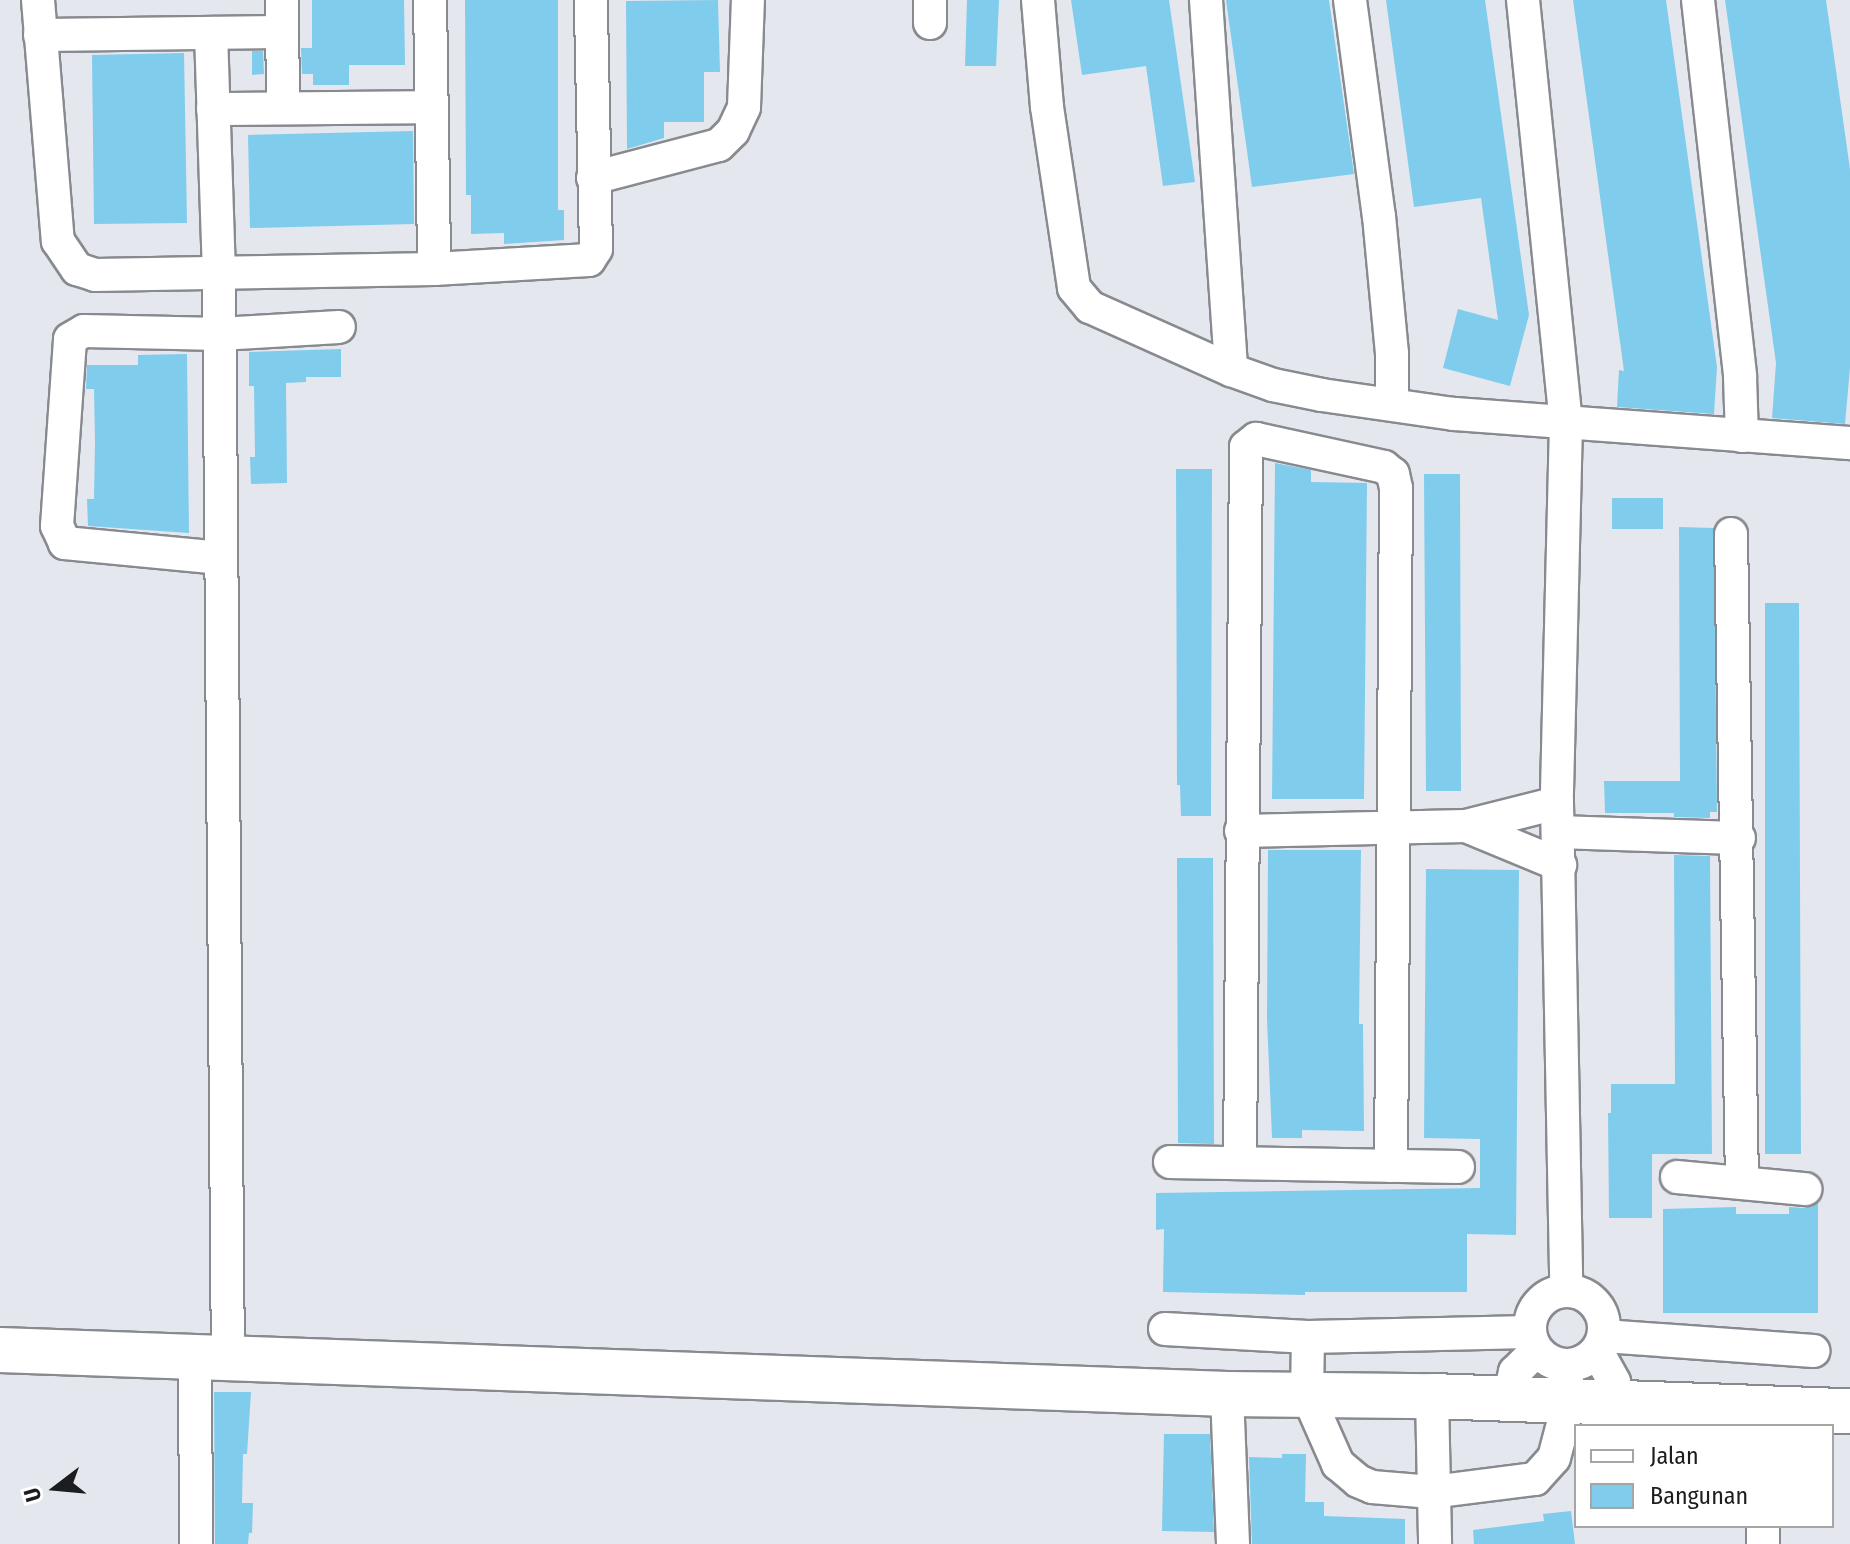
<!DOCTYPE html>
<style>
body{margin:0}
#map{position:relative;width:1850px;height:1544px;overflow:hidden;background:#e4e7ed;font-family:"Fira Sans Condensed",sans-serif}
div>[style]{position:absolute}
.building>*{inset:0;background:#80cced}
.roads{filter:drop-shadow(2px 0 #878a8f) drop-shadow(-2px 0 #878a8f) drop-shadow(0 2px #878a8f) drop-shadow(0 -2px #878a8f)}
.street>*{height:32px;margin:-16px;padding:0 16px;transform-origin:16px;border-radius:16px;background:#fff}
.street>.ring{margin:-16px;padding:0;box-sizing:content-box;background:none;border:32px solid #fff;border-radius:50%}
.secondary>*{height:44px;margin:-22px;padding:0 22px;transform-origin:22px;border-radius:22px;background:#fff}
span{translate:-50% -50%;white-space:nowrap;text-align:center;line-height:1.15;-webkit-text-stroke:7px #fff;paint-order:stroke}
.legend{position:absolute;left:1574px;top:1424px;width:260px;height:104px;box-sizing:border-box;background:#fff;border:2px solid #a4a5a5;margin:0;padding:10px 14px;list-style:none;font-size:24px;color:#1c1d1f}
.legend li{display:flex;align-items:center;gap:16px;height:40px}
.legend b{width:40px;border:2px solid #a4a5a5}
.north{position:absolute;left:16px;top:1448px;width:80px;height:80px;-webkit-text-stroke:6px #fff;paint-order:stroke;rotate:254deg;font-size:22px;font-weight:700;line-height:32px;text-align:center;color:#1c1d1f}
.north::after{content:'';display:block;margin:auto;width:28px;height:36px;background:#1c1d1f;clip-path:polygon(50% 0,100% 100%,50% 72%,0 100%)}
</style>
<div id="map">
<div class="building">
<div style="clip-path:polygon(312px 0,404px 0,405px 65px,349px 65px,349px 85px,313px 85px,313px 74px,302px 74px,301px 48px,312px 48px)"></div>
<div style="clip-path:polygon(465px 0,558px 0,558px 210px,564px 210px,564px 240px,504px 244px,504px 233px,471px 234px,471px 195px,466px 195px)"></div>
<div style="clip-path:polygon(718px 0,720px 72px,704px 72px,704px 122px,664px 122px,664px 138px,627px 149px,626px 1px)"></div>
<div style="clip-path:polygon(967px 0,999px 0,996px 66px,965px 66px)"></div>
<div style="clip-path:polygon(1071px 0,1169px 0,1195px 182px,1163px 186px,1146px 66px,1082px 75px)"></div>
<div style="clip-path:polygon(1226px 0,1329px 0,1354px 174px,1252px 187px)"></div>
<div style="clip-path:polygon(1386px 0,1485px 0,1529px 315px,1510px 386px,1443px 368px,1458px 309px,1498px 320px,1481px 198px,1414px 207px)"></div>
<div style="clip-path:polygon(1573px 0,1666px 0,1717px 367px,1714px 414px,1617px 407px,1619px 370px,1624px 371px)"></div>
<div style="clip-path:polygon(1725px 0,1826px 0,1850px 169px,1850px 368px,1845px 424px,1772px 418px,1776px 363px)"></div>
<div style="clip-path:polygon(252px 51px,263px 51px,264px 74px,252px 75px)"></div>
<div style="clip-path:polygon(184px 53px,187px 223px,94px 224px,92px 55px)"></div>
<div style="clip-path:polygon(413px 131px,414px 224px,250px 228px,248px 135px)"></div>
<div style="clip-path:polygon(341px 349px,341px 377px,306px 377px,306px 382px,286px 383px,287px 483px,251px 484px,250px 457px,255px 457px,254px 386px,249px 386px,249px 352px)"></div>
<div style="clip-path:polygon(187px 354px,189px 533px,88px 526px,87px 499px,94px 499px,95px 442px,94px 389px,86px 389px,87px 365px,138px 365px,138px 355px)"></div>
<div style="clip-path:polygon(1275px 463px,1311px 470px,1311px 482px,1367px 483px,1364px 799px,1272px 799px)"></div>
<div style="clip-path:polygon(1176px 469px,1212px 469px,1211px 816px,1181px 816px,1180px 785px,1177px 785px)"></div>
<div style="clip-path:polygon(1424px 474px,1460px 474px,1461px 791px,1426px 791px)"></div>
<div style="clip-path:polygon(1612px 498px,1663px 498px,1663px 529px,1612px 529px)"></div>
<div style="clip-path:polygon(1679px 527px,1714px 528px,1717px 812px,1710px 812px,1710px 818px,1674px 817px,1674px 813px,1605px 813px,1604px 781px,1680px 781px)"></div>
<div style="clip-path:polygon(1765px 603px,1799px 603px,1801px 1154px,1765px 1154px)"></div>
<div style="clip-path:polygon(1268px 850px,1361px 850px,1359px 1024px,1363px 1024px,1364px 1131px,1302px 1130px,1302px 1138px,1272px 1138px,1267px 1019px)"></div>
<div style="clip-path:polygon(1674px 855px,1710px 856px,1712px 1154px,1652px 1154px,1652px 1218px,1609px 1218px,1608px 1113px,1611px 1113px,1611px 1084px,1675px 1084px)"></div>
<div style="clip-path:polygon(1177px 858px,1213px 858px,1214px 1144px,1178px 1143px)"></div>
<div style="clip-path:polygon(1426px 869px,1519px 870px,1516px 1235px,1467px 1234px,1467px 1292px,1305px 1292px,1305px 1295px,1163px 1292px,1164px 1229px,1156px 1230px,1156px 1193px,1480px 1188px,1480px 1139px,1424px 1138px)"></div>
<div style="clip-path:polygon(1818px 1202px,1818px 1313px,1663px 1313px,1663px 1209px,1736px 1207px,1736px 1214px,1789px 1214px,1789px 1207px,1804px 1208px)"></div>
<div style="clip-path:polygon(214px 1392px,251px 1392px,247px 1454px,243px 1454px,242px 1503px,253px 1503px,252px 1533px,249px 1533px,248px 1544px,215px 1544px)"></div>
<div style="clip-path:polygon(1164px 1434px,1210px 1434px,1214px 1532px,1162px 1531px)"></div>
<div style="clip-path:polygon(1282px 1454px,1306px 1454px,1305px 1502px,1324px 1502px,1324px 1516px,1405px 1519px,1405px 1544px,1252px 1544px,1249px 1457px,1282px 1458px)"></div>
<div style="clip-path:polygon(1571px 1511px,1575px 1544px,1474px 1544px,1473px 1530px,1544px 1521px,1543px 1514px)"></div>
</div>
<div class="roads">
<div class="street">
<div style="left:38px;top:0;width:242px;rotate:85.3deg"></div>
<div style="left:58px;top:241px;width:34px;rotate:56deg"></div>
<div style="left:77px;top:269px;width:19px;rotate:18deg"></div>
<div style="left:95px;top:275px;width:339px;rotate:-1deg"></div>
<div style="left:434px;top:269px;width:155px;rotate:-3.3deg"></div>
<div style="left:589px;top:260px;width:13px;rotate:-58deg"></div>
<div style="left:596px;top:249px;width:249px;rotate:-91.2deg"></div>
<div style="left:282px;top:0;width:108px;rotate:89.5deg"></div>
<div style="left:430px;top:0;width:269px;rotate:89.1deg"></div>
<div style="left:930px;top:0;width:23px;rotate:90deg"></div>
<div style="left:1038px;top:0;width:107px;rotate:85.2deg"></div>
<div style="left:1047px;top:107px;width:183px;rotate:81.5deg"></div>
<div style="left:1074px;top:288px;width:25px;rotate:50deg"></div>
<div style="left:1090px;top:307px;width:154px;rotate:24.1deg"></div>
<div style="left:1231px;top:370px;width:45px;rotate:19.7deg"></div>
<div style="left:1273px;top:385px;width:50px;rotate:11.5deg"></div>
<div style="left:1322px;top:395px;width:133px;rotate:8.2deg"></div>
<div style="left:1454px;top:414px;width:397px;rotate:4.2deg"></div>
<div style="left:1206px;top:0;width:371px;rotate:86.1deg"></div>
<div style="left:1350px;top:0;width:218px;rotate:82.4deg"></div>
<div style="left:1379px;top:216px;width:138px;rotate:84.6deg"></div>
<div style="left:1392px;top:353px;width:50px;rotate:90deg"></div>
<div style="left:1523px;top:0;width:425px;rotate:84.2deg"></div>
<div style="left:1566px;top:423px;width:380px;rotate:91.4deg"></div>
<div style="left:1557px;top:803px;width:487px;rotate:88.9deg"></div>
<div style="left:1698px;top:0;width:379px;rotate:83.6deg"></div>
<div style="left:1740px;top:377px;width:59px;rotate:88.1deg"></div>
<div style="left:211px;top:33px;width:238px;rotate:88.1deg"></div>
<div style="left:219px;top:271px;width:1087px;rotate:89.53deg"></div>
<div style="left:40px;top:35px;width:242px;rotate:-0.7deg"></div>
<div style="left:213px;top:109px;width:218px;rotate:-0.5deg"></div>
<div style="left:593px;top:178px;width:130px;rotate:-14.7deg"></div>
<div style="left:719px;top:145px;width:20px;rotate:-45deg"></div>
<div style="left:733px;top:131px;width:26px;rotate:-65deg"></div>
<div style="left:744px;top:107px;width:107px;rotate:-87.9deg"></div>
<div style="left:1731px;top:534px;width:648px;rotate:89.03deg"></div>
<div style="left:221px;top:558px;width:157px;rotate:-174.5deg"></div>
<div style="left:65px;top:543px;width:19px;rotate:-115deg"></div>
<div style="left:57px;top:526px;width:187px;rotate:-86deg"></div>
<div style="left:70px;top:339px;width:16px;rotate:-30deg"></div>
<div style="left:84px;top:331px;width:136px;rotate:1.3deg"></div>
<div style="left:220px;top:334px;width:119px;rotate:-3.4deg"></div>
<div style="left:1557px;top:803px;width:94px;rotate:165.8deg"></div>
<div style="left:1466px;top:826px;width:102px;rotate:22.5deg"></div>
<div style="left:1241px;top:831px;width:225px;rotate:-1.3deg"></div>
<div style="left:1558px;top:832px;width:181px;rotate:1.9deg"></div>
<div style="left:1170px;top:1162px;width:288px;rotate:1deg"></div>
<div style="left:1240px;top:1163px;width:716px;rotate:-89.52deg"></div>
<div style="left:1246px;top:447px;width:13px;rotate:-39deg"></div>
<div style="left:1256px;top:439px;width:131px;rotate:12.3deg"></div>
<div style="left:1384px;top:467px;width:11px;rotate:38deg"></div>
<div style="left:1393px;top:474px;width:14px;rotate:78deg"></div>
<div style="left:1396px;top:488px;width:678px;rotate:90.42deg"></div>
<div style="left:1677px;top:1177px;width:129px;rotate:5.4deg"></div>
<div class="ring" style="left:1530px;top:1291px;width:42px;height:42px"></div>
<div style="left:1165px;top:1329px;width:143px;rotate:3.2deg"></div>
<div style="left:1308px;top:1337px;width:221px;rotate:-1.3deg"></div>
<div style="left:1604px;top:1336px;width:210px;rotate:4.1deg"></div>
<div style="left:1308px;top:1337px;width:57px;rotate:91deg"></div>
<div style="left:1307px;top:1394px;width:77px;rotate:66.1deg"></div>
<div style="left:1338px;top:1464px;width:26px;rotate:40deg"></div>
<div style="left:1358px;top:1481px;width:15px;rotate:23deg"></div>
<div style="left:1372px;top:1487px;width:60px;rotate:4.8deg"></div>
<div style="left:1432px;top:1492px;width:104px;rotate:-7.2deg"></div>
<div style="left:1535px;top:1479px;width:28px;rotate:-48deg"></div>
<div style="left:1554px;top:1458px;width:59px;rotate:-75.3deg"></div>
<div style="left:1597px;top:1351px;width:35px;rotate:61deg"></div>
<div style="left:1614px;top:1382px;width:21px;rotate:95deg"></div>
<div style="left:195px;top:1356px;width:188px;rotate:89.7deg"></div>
<div style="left:1227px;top:1394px;width:150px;rotate:87.7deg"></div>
<div style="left:1432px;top:1396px;width:148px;rotate:88.8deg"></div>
<div style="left:1509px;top:1398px;width:27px;rotate:-77deg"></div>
<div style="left:1515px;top:1372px;width:30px;rotate:-45deg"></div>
<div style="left:1763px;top:1526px;width:18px;rotate:90deg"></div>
</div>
<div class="secondary">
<div style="left:0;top:1350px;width:1228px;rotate:2.05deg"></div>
<div style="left:1227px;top:1394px;width:205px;rotate:0.6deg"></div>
<div style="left:1432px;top:1396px;width:418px;rotate:2.1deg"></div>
</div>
</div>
<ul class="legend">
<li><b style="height:10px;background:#fff"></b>Jalan</li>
<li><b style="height:22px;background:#80cced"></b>Bangunan</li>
</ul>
<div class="north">U</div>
</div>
